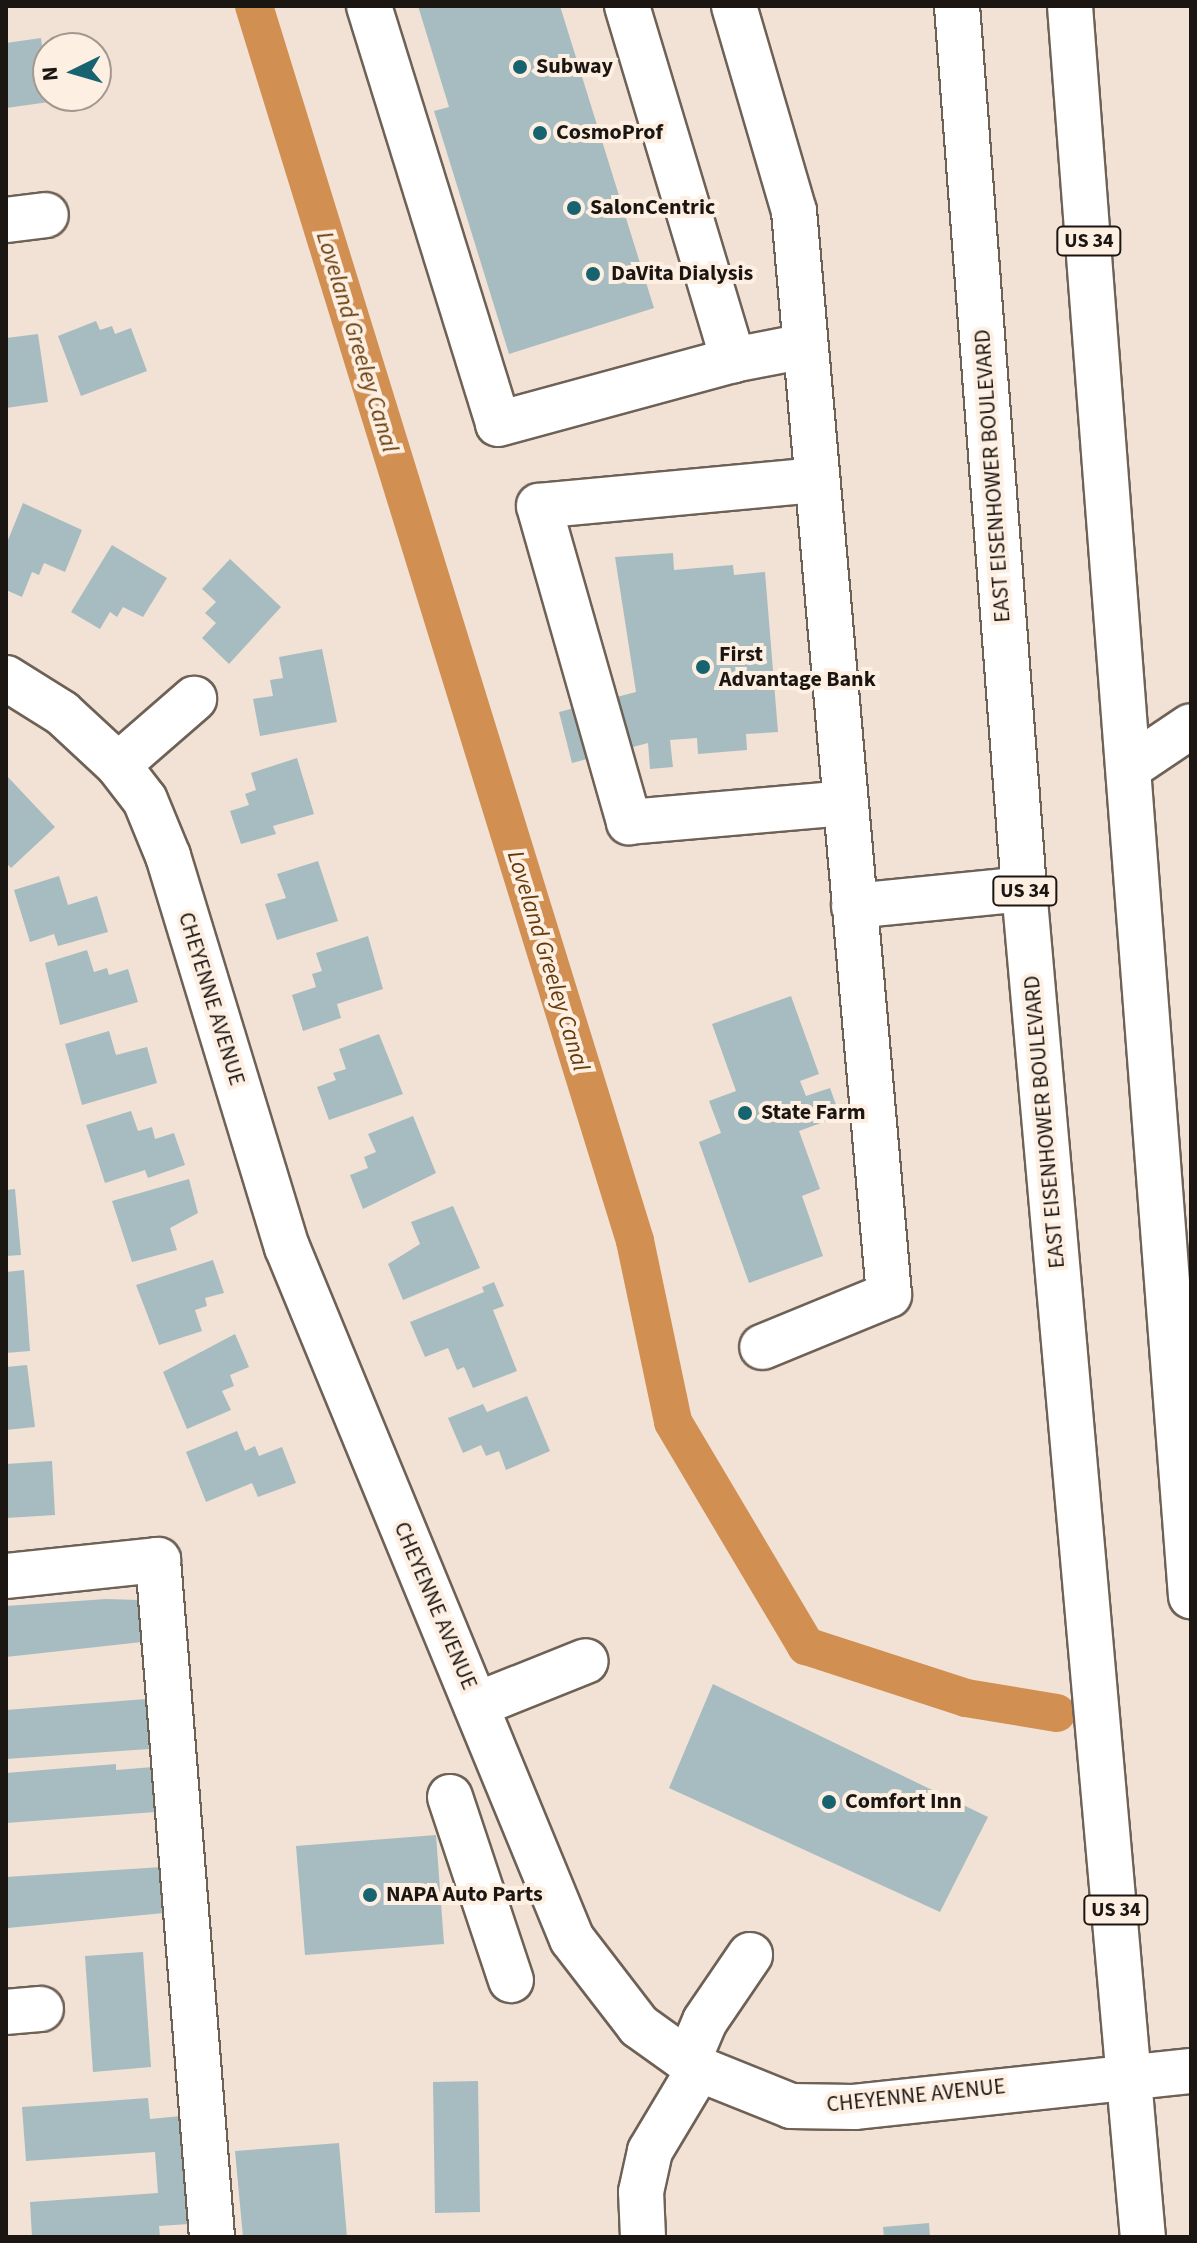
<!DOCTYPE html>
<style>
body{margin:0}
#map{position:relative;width:1197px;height:2243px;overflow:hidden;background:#f1e2d5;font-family:"Source Sans 3",sans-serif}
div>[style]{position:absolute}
.canal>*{height:38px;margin:-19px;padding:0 19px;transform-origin:19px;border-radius:19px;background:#d28f52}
.building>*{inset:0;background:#a7bcc0}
.roads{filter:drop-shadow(2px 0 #6e6156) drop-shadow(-2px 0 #6e6156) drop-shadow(0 2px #6e6156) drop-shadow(0 -2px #6e6156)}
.minor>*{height:44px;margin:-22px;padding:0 22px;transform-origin:22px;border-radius:22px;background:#fff}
.highway>*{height:44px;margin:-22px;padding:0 22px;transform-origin:22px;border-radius:22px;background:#fff}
.dots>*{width:22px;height:22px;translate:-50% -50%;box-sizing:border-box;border:4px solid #feefe3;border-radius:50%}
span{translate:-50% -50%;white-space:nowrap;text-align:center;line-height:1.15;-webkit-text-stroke:8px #feefe3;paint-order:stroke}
.shield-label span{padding:2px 6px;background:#feefe3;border:2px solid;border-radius:6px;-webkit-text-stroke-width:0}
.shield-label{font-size:20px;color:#1b1612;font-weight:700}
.poi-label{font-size:22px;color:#1b1612;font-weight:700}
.left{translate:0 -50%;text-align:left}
.street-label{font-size:22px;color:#1b1612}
.water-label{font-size:24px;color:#653a08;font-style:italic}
.frame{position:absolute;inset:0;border:8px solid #1b1612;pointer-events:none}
.north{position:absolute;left:32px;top:32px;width:80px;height:80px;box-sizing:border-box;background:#feefe3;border:2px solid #a3988f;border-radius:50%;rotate:265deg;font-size:22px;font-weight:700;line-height:32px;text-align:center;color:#1b1612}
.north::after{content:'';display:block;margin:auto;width:28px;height:36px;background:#186370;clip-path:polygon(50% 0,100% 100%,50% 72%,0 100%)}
</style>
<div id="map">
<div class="canal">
<div style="left:254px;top:6px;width:1292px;rotate:72.85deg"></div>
<div style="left:635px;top:1241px;width:185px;rotate:78.1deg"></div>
<div style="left:673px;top:1422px;width:261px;rotate:59.3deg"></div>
<div style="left:806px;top:1646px;width:168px;rotate:18deg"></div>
<div style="left:966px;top:1698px;width:92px;rotate:9.4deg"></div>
</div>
<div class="building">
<div style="clip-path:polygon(418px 6px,560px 6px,654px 308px,509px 354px,434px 111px,449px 107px)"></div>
<div style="clip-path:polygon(41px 38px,49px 102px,6px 108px,6px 43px)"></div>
<div style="clip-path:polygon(96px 321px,100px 330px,112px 326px,115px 334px,131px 328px,147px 371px,81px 396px,58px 336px)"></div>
<div style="clip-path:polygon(38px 334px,48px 402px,6px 408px,6px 338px)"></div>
<div style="clip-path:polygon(23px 503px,82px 530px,65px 572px,44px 563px,39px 575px,32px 572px,22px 597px,6px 590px,6px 545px)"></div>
<div style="clip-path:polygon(112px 545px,167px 578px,143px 617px,123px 607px,117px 617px,110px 612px,100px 629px,71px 612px)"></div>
<div style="clip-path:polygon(673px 553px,674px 570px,733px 565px,734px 575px,765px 572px,778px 732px,746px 734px,747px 750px,698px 754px,697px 738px,670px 740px,673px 767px,650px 769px,648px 743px,572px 763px,559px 712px,636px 692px,615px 557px)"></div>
<div style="clip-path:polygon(230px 559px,281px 607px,229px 664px,202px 638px,216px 623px,205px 613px,216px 602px,202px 589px)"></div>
<div style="clip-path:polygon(322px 649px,337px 722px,260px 736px,253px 699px,273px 696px,270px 680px,283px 678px,279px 657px)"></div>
<div style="clip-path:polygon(297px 758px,314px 814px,273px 826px,276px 834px,241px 844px,230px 811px,249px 805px,245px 794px,256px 790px,251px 773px)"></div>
<div style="clip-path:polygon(6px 775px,55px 827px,11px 868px,6px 863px)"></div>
<div style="clip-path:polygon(318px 861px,338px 921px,277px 940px,265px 904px,286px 898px,277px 874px)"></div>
<div style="clip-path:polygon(59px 876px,68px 905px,97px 896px,108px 932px,58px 946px,54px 934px,30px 942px,14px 890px)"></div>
<div style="clip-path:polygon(368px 936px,383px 989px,337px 1004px,341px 1018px,303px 1031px,292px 995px,316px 987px,312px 974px,322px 971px,316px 953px)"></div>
<div style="clip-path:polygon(87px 950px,94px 972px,107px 968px,109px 975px,128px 969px,138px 1002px,60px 1025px,45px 963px)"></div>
<div style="clip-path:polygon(791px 996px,819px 1074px,800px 1081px,806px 1096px,830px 1088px,840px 1116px,799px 1131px,820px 1189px,802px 1196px,823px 1256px,749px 1283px,699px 1142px,721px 1133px,709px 1101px,736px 1091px,712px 1024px)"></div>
<div style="clip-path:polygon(109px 1031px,116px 1055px,147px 1047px,157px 1083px,82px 1105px,65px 1044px)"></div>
<div style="clip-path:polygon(379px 1034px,403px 1094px,329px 1120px,317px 1087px,336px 1080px,333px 1073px,346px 1069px,339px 1049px)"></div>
<div style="clip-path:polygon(131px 1111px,138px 1131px,152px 1127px,155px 1139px,174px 1133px,185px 1165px,148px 1178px,145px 1170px,105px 1183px,86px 1125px)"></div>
<div style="clip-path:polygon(413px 1116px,436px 1173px,363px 1209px,350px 1175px,368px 1168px,364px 1157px,376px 1152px,368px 1134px)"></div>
<div style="clip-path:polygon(189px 1179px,198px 1213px,170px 1228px,177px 1250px,132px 1262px,112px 1201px)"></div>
<div style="clip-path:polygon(15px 1189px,21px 1255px,6px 1256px,6px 1190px)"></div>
<div style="clip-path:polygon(453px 1206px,480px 1268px,403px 1300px,388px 1264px,420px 1244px,411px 1222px)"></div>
<div style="clip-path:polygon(213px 1260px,224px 1293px,205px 1298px,207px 1306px,195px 1310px,202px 1331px,159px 1345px,136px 1285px)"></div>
<div style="clip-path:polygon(24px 1270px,30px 1351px,6px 1353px,6px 1272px)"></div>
<div style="clip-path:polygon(494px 1282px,504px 1306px,493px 1310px,517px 1371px,473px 1388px,464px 1367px,457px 1370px,448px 1348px,425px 1357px,410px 1322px,484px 1292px,482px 1287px)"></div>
<div style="clip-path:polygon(235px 1334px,249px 1367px,230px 1375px,234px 1386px,222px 1391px,231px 1410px,187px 1429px,163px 1372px)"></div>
<div style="clip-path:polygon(27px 1365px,35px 1427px,6px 1430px,6px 1367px)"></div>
<div style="clip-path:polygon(527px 1396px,550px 1451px,506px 1470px,499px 1451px,486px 1456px,481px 1445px,463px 1453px,448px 1418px,483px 1404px,487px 1412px)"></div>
<div style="clip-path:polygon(237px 1431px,245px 1451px,255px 1446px,259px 1456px,282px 1447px,296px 1483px,258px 1497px,252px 1483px,206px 1502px,186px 1452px)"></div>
<div style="clip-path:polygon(52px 1461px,55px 1515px,6px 1518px,6px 1464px)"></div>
<div style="clip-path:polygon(106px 1599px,139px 1600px,142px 1642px,6px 1657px,6px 1606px)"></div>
<div style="clip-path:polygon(713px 1684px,988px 1817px,940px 1912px,669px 1788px)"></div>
<div style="clip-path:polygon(146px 1699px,149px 1749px,6px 1759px,6px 1710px)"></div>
<div style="clip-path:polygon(116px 1764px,116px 1770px,153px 1767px,156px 1812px,6px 1823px,6px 1773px)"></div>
<div style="clip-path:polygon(436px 1835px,444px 1944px,305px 1955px,296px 1846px)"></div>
<div style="clip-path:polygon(162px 1867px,164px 1913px,8px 1928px,6px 1877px)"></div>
<div style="clip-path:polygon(143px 1952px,151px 2067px,93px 2072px,85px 1956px)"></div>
<div style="clip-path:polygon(478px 2081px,480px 2212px,435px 2213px,433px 2082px)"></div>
<div style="clip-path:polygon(148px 2098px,150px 2119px,181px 2116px,189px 2224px,159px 2226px,160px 2237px,32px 2237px,30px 2202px,158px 2193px,155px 2152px,26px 2161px,22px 2107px)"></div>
<div style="clip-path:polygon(339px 2143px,347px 2237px,243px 2237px,235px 2151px)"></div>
<div style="clip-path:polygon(929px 2223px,930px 2237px,884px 2237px,883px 2227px)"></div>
</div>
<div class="roads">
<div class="minor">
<div style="left:369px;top:6px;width:437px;rotate:72.8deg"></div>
<div style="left:498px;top:424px;width:244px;rotate:-15.2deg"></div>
<div style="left:733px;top:360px;width:73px;rotate:-11deg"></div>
<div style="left:627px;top:6px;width:370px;rotate:73.3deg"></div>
<div style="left:734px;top:6px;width:214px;rotate:73.7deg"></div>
<div style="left:794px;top:211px;width:1088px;rotate:84.99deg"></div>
<div style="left:889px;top:1295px;width:137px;rotate:157.7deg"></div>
<div style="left:6px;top:220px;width:40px;rotate:-7.1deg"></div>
<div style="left:817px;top:480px;width:279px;rotate:174.7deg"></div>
<div style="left:539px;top:506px;width:329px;rotate:74.1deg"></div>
<div style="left:629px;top:822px;width:217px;rotate:-5deg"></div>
<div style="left:6px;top:678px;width:66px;rotate:32deg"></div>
<div style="left:62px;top:713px;width:76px;rotate:42.9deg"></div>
<div style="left:118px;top:765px;width:44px;rotate:52.4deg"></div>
<div style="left:145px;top:800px;width:61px;rotate:67.7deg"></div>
<div style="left:168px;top:856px;width:409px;rotate:73.1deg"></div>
<div style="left:287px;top:1247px;width:748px;rotate:67.62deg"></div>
<div style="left:572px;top:1939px;width:110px;rotate:52.4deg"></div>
<div style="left:639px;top:2026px;width:74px;rotate:35.6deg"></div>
<div style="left:699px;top:2069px;width:99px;rotate:21.9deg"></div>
<div style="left:791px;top:2106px;width:63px;rotate:0.9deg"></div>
<div style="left:854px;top:2107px;width:339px;rotate:-6.1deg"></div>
<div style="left:118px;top:765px;width:101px;rotate:-41deg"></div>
<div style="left:1130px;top:767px;width:73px;rotate:-33.9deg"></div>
<div style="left:854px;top:906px;width:171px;rotate:-5.7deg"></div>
<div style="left:6px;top:1576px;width:153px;rotate:-6deg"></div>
<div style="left:158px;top:1560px;width:679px;rotate:85.44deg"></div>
<div style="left:476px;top:1705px;width:118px;rotate:-21.8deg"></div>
<div style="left:450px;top:1797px;width:193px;rotate:71.6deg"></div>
<div style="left:6px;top:2012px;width:35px;rotate:-5deg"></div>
<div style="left:688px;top:2061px;width:43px;rotate:-67deg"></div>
<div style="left:705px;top:2021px;width:80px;rotate:-55.7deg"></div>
<div style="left:643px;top:2237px;width:45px;rotate:-92.5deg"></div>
<div style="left:641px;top:2192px;width:42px;rotate:-77.6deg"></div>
<div style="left:650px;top:2151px;width:96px;rotate:-59.1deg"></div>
</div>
<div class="highway">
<div style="left:957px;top:6px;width:886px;rotate:85.66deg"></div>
<div style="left:1024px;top:889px;width:1353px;rotate:84.96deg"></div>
<div style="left:1070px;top:6px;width:1595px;rotate:85.65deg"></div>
</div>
</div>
<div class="dots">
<div style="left:520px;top:67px;background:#186370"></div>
<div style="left:540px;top:133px;background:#186370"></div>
<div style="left:574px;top:208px;background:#186370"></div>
<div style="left:593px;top:274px;background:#186370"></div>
<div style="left:703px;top:667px;background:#186370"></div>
<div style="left:745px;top:1113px;background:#186370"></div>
<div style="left:829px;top:1802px;background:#186370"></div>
<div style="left:370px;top:1895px;background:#186370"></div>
</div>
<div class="shield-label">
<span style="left:1089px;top:241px">US 34</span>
<span style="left:1025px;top:891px">US 34</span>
<span style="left:1116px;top:1910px">US 34</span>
</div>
<div class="poi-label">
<span class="left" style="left:536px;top:67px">Subway</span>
<span class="left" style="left:556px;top:133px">CosmoProf</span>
<span class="left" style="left:590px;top:208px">SalonCentric</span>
<span class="left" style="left:611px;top:274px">DaVita Dialysis</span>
<span class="left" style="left:719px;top:667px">First<br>Advantage Bank</span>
<span class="left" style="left:761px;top:1113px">State Farm</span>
<span class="left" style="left:845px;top:1802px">Comfort Inn</span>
<span class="left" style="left:386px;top:1895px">NAPA Auto Parts</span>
</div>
<div class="street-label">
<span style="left:993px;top:476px;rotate:-94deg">EAST EISENHOWER BOULEVARD</span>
<span style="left:211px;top:999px;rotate:73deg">CHEYENNE AVENUE</span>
<span style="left:1045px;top:1122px;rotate:-95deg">EAST EISENHOWER BOULEVARD</span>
<span style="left:435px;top:1606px;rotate:67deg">CHEYENNE AVENUE</span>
<span style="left:916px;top:2096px;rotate:-6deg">CHEYENNE AVENUE</span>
</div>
<div class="water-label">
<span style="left:357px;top:342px;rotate:73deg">Loveland Greeley Canal</span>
<span style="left:548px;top:961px;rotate:73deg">Loveland Greeley Canal</span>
</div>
<div class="frame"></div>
<div class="north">N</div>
</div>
